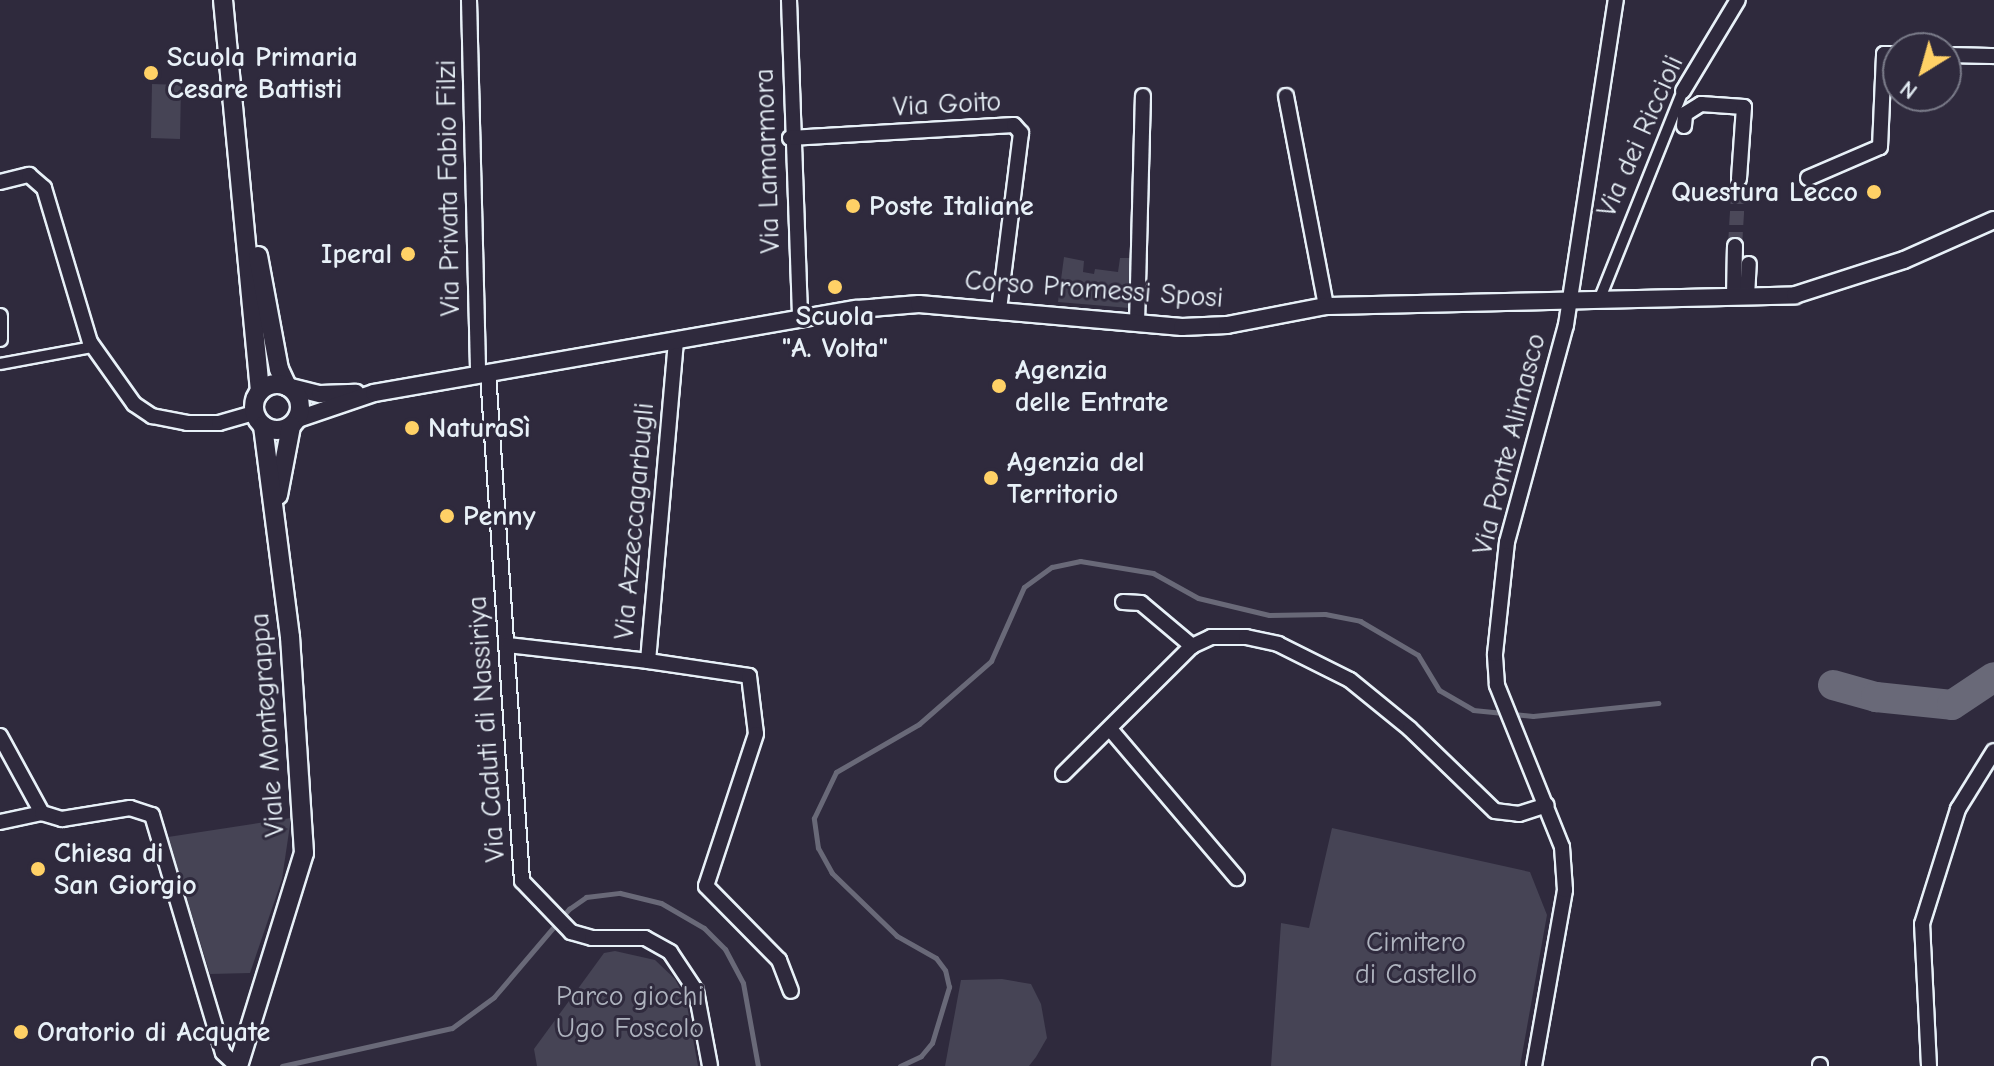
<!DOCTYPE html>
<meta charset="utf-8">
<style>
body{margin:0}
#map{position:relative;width:1994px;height:1066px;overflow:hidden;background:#2f2a3d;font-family:"Comic Neue",sans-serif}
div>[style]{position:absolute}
.green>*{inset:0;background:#464455}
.stream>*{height:5px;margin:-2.5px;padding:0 2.5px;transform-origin:2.5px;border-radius:2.5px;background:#696978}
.river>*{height:30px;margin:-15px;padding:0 15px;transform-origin:15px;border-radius:15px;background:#696978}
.minor-tunnel>*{height:14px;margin-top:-7px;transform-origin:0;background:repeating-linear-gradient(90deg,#4b4859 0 14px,transparent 0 21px)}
.roads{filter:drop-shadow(2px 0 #e8f1f8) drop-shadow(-2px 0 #e8f1f8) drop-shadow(0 2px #e8f1f8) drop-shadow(0 -2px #e8f1f8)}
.pedestrian>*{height:10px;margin:-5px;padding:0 5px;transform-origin:5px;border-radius:5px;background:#2f2a3d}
.minor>*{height:14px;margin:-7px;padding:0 7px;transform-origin:7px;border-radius:7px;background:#2f2a3d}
.tertiary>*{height:16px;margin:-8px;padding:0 8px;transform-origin:8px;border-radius:8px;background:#2f2a3d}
.secondary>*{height:18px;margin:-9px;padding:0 9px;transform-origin:9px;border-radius:9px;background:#2f2a3d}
.secondary>.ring{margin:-9px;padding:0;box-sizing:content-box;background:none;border:18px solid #2f2a3d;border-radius:50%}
.dots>*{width:22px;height:22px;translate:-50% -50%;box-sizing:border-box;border:4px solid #2f2a3d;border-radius:50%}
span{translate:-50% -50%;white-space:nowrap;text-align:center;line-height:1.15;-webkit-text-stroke:6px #2f2a3d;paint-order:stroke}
.poi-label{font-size:28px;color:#e8f1f8;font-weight:700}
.left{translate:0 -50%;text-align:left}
.right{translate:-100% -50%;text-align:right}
.street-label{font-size:28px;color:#e8f1f8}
.park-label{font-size:28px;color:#afb4bf}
.north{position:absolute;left:1882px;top:32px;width:80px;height:80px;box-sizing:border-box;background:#2f2a3d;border:2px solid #797a88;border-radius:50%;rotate:217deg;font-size:22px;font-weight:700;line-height:32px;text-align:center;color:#e8f1f8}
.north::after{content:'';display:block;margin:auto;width:28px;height:36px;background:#ffd166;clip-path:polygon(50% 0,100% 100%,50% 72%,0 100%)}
</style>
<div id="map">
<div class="green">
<div style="clip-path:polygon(152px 84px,181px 85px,180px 139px,151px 138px)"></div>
<div style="clip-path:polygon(1064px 257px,1084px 261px,1083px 272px,1094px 274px,1095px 269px,1118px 272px,1120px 258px,1133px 258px,1129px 308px,1058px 302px)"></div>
<div style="clip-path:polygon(291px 818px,282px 879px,250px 973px,210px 974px,168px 837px)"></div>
<div style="clip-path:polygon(1332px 828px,1530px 872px,1547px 915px,1520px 1066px,1271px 1066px,1281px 923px,1309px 928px)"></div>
<div style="clip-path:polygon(615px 951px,655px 960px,675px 979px,686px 1000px,698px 1066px,537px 1066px,534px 1049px,604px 953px)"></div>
<div style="clip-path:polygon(1002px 979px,1031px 984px,1041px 1004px,1047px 1038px,1036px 1057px,1029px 1066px,945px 1066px,961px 980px)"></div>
</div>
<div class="stream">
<div style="left:282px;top:1066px;width:174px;rotate:-12.6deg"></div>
<div style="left:452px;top:1028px;width:52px;rotate:-36.4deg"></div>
<div style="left:494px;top:997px;width:116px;rotate:-49.6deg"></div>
<div style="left:569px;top:909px;width:21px;rotate:-35deg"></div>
<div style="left:586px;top:897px;width:34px;rotate:-7deg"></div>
<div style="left:620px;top:893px;width:42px;rotate:13.7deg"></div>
<div style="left:661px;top:903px;width:50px;rotate:30.2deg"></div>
<div style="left:704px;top:928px;width:30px;rotate:45deg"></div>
<div style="left:725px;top:949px;width:38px;rotate:62deg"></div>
<div style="left:743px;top:983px;width:84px;rotate:79.8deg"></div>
<div style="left:900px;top:1066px;width:23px;rotate:-25deg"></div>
<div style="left:921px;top:1056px;width:17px;rotate:-50deg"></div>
<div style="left:932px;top:1043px;width:59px;rotate:-73.1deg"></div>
<div style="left:949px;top:987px;width:17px;rotate:-103deg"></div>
<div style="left:945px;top:970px;width:15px;rotate:-127deg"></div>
<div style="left:936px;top:958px;width:45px;rotate:-150.6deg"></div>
<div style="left:897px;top:936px;width:91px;rotate:-135.9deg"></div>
<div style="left:832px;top:873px;width:29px;rotate:-119deg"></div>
<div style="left:818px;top:848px;width:30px;rotate:-98deg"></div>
<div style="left:814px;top:818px;width:51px;rotate:-64.4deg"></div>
<div style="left:836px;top:772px;width:96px;rotate:-30deg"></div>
<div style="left:919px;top:724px;width:96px;rotate:-41.2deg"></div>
<div style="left:991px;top:661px;width:81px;rotate:-66deg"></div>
<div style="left:1024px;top:587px;width:34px;rotate:-36deg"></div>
<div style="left:1052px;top:567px;width:29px;rotate:-12deg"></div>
<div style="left:1080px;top:561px;width:74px;rotate:9.3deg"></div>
<div style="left:1153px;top:573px;width:51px;rotate:29.1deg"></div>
<div style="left:1198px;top:598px;width:73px;rotate:13.5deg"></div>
<div style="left:1269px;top:615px;width:56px;rotate:-1deg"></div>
<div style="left:1325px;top:614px;width:36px;rotate:11deg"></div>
<div style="left:1360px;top:621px;width:67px;rotate:30.4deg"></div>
<div style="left:1418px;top:655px;width:41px;rotate:59deg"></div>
<div style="left:1439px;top:690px;width:39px;rotate:30deg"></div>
<div style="left:1473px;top:710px;width:60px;rotate:5.7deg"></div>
<div style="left:1533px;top:716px;width:126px;rotate:-5.9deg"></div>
</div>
<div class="river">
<div style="left:1833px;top:685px;width:45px;rotate:15.6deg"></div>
<div style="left:1876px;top:697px;width:76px;rotate:6deg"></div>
<div style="left:1952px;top:705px;width:50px;rotate:-33.7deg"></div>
</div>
<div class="minor-tunnel">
<div style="left:1735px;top:246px;width:67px;rotate:-86.6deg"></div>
</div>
<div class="roads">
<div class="pedestrian">
<div style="left:1600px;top:298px;width:223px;rotate:-68.2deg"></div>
<div style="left:0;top:364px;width:95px;rotate:-10.4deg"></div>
</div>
<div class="minor">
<div style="left:469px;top:0;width:375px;rotate:88.6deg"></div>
<div style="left:789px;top:0;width:319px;rotate:88deg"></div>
<div style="left:1946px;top:55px;width:48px;rotate:1.2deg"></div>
<div style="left:1683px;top:91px;width:106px;rotate:-58.9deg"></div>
<div style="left:1286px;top:96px;width:214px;rotate:79.2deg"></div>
<div style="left:1684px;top:126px;width:12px;rotate:-85deg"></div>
<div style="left:1685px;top:114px;width:19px;rotate:-32deg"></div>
<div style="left:1701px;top:104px;width:43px;rotate:4deg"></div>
<div style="left:1744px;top:107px;width:72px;rotate:94deg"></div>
<div style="left:790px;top:138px;width:224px;rotate:-3.3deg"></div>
<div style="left:1014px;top:125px;width:11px;rotate:49deg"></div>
<div style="left:1021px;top:133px;width:177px;rotate:97.1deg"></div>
<div style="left:1808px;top:178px;width:78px;rotate:-23.3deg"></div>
<div style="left:1880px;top:147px;width:93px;rotate:-87.5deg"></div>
<div style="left:1884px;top:54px;width:14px"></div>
<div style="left:0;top:182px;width:30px;rotate:-14deg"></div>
<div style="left:29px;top:175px;width:20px;rotate:41deg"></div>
<div style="left:44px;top:188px;width:161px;rotate:73.4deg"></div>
<div style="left:90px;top:342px;width:76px;rotate:54.6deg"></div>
<div style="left:134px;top:404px;width:22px;rotate:34deg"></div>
<div style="left:152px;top:416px;width:36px;rotate:11deg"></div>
<div style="left:187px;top:423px;width:32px"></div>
<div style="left:219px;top:423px;width:37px;rotate:-16deg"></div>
<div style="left:1734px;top:297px;width:51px;rotate:-88.9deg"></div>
<div style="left:1747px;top:297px;width:33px;rotate:-87deg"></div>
<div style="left:0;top:316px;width:23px;rotate:90deg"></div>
<div style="left:1137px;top:323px;width:227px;rotate:-88.5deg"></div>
<div style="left:488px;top:373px;width:509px;rotate:86.17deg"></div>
<div style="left:522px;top:881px;width:71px;rotate:46.1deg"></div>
<div style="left:571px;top:932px;width:22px;rotate:16deg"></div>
<div style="left:592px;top:938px;width:53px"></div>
<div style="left:645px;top:938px;width:29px;rotate:29deg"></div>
<div style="left:670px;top:952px;width:47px;rotate:56.3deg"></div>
<div style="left:696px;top:991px;width:76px;rotate:79.4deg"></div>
<div style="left:1123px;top:602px;width:18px;rotate:3deg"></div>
<div style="left:1141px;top:603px;width:67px;rotate:40.1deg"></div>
<div style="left:508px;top:645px;width:141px;rotate:6.5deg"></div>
<div style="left:648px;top:661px;width:322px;rotate:-85deg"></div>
<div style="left:648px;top:661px;width:102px;rotate:8.4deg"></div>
<div style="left:749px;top:676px;width:58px;rotate:83.1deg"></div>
<div style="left:756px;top:734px;width:160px;rotate:108.2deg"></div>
<div style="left:706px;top:886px;width:104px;rotate:45.4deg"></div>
<div style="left:779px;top:960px;width:33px;rotate:69deg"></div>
<div style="left:1110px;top:729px;width:196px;rotate:49.6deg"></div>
<div style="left:0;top:736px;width:88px;rotate:61.4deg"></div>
<div style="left:1063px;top:774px;width:182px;rotate:-44.8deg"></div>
<div style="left:1192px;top:646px;width:21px;rotate:-25deg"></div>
<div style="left:1211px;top:637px;width:35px"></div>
<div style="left:1246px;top:637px;width:33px;rotate:12deg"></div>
<div style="left:1278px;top:644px;width:80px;rotate:26.6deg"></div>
<div style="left:1350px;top:680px;width:77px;rotate:39.2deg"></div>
<div style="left:1410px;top:729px;width:118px;rotate:44deg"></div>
<div style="left:1495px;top:811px;width:24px;rotate:7deg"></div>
<div style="left:1519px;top:814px;width:29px;rotate:-18deg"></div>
<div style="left:0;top:822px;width:43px;rotate:-12.1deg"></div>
<div style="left:42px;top:813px;width:21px;rotate:17deg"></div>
<div style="left:62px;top:819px;width:69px;rotate:-9.2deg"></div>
<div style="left:130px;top:808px;width:23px;rotate:18deg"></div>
<div style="left:152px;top:815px;width:248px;rotate:73.4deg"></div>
<div style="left:223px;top:1053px;width:19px;rotate:43deg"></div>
<div style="left:1820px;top:1065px;width:1px;rotate:90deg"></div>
<div style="left:1534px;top:1066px;width:179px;rotate:-80deg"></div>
<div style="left:1565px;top:890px;width:43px;rotate:-94deg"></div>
<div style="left:1562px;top:847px;width:175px;rotate:-111.9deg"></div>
<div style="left:1497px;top:685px;width:31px;rotate:-94deg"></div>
<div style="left:1495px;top:654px;width:113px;rotate:-83.9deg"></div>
<div style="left:1507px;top:542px;width:225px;rotate:-74.8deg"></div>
<div style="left:1566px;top:325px;width:329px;rotate:-81.3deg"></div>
<div style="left:1929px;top:1066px;width:142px;rotate:-92.8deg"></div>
<div style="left:1922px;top:924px;width:121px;rotate:-72.6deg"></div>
<div style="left:1958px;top:809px;width:68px;rotate:-58.2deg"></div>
</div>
<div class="tertiary">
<div style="left:287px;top:386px;width:34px;rotate:14deg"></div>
<div style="left:320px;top:394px;width:36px;rotate:-2deg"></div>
<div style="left:298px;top:419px;width:80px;rotate:-18.9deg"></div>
<div style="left:374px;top:393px;width:490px;rotate:-9.9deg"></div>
<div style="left:857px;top:309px;width:62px;rotate:-4.6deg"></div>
<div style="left:919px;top:304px;width:264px;rotate:5deg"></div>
<div style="left:1182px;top:327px;width:45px;rotate:-2.5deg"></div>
<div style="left:1227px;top:325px;width:101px;rotate:-10.9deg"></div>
<div style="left:1326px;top:306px;width:469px;rotate:-1.3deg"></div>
<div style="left:1795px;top:295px;width:114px;rotate:-17.8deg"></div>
<div style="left:1904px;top:260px;width:98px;rotate:-24deg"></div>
</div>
<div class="secondary">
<div style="left:223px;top:0;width:393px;rotate:84.6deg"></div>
<div style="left:258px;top:256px;width:115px;rotate:79.5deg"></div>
<div style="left:279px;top:369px;width:19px;rotate:65deg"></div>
<div class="ring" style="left:254px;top:384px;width:28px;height:28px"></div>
<div style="left:278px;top:495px;width:70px;rotate:-79.3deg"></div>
<div style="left:238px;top:1066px;width:223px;rotate:-72.8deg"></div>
<div style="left:304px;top:853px;width:216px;rotate:-93.7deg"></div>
<div style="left:290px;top:637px;width:213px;rotate:-97.3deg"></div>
</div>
</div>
<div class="dots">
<div style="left:151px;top:73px;background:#ffd166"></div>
<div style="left:1874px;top:192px;background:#ffd166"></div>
<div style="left:853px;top:206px;background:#ffd166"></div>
<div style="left:408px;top:254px;background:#ffd166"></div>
<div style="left:835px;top:287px;background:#ffd166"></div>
<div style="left:999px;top:386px;background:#ffd166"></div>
<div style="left:412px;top:428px;background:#ffd166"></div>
<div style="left:991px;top:478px;background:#ffd166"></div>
<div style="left:447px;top:516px;background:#ffd166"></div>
<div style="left:38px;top:869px;background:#ffd166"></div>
<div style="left:21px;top:1032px;background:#ffd166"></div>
</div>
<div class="poi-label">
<span class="left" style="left:167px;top:73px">Scuola Primaria<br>Cesare Battisti</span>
<span class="right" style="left:1858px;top:192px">Questura Lecco</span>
<span class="left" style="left:869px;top:206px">Poste Italiane</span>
<span class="right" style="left:392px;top:254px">Iperal</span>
<span style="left:835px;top:332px">Scuola<br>"A. Volta"</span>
<span class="left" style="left:1015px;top:386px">Agenzia<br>delle Entrate</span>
<span class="left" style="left:428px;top:428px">NaturaSì</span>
<span class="left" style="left:1007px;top:478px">Agenzia del<br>Territorio</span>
<span class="left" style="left:463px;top:516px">Penny</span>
<span class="left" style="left:54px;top:869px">Chiesa di<br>San Giorgio</span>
<span class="left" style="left:37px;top:1032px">Oratorio di Acquate</span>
</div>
<div class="street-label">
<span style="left:947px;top:104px;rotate:-3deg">Via Goito</span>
<span style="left:1640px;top:136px;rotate:-66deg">Via dei Riccioli</span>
<span style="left:767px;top:161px;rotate:-92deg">Via Lamarmora</span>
<span style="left:448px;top:188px;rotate:-91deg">Via Privata Fabio Filzi</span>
<span style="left:1094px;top:289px;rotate:4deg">Corso Promessi Sposi</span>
<span style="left:1509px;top:444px;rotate:-76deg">Via Ponte Alimasco</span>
<span style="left:634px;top:521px;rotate:-85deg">Via Azzeccagarbugli</span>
<span style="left:267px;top:725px;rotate:-94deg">Viale Montegrappa</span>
<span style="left:486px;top:729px;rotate:-94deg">Via Caduti di Nassiriya</span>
</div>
<div class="park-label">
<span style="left:1416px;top:958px">Cimitero<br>di Castello</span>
<span style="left:630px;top:1012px">Parco giochi<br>Ugo Foscolo</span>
</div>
<div class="north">N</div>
</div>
